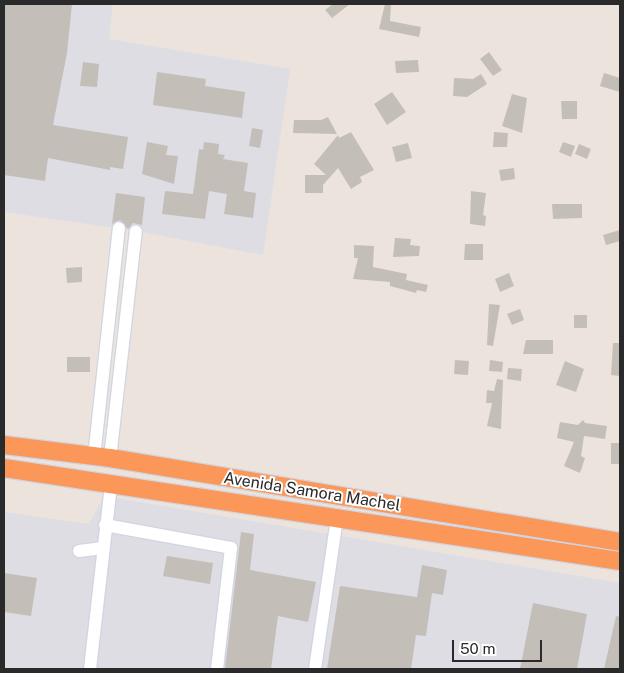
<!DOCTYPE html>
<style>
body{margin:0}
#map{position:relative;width:624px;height:673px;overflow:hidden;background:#ece4dc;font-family:"Public Sans",sans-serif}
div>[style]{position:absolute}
.industrial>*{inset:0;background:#dedde4}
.building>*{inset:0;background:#c4beb9}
.roads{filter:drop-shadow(1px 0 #d1d5e2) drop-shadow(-1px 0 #d1d5e2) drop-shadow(0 1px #d1d5e2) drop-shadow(0 -1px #d1d5e2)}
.minor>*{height:12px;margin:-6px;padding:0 6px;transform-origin:6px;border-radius:6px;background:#fff}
.highway>*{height:18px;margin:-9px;padding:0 9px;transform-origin:9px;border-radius:9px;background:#fa9759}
span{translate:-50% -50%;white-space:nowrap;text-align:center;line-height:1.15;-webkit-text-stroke:4px #fff;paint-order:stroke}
.street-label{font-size:16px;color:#2a2a2a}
.frame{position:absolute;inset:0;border:5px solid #2a2a2a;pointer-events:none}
.scale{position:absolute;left:452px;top:640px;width:90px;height:22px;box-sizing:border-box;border:2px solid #2a2a2a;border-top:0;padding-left:6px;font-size:15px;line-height:18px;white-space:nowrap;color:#2a2a2a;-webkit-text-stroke:4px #fff;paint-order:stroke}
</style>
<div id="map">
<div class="industrial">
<div style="clip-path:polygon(4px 4px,113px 4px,109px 39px,290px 69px,263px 255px,136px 231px,4px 212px)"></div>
<div style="clip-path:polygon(104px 496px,620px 583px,620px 669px,4px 669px,4px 512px,89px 524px)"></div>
</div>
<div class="building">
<div style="clip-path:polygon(4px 4px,72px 4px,67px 53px,53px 125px,128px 137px,123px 169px,110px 167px,110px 170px,48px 158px,45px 181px,4px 175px)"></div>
<div style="clip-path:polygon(333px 4px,350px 4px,332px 18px,325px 10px)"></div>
<div style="clip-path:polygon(385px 4px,391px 4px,390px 21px,421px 27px,419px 37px,379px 29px)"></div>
<div style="clip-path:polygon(489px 52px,502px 70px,493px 76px,480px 59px)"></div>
<div style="clip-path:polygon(418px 60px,419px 72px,396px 73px,395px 61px)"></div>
<div style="clip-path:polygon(83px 62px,99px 64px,97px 87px,80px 86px)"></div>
<div style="clip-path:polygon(157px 72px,206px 79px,205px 86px,245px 92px,242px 118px,153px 105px)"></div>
<div style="clip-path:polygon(604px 73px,620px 78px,620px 92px,600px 86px)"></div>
<div style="clip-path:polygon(481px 74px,487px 84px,467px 97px,453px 96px,454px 78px,473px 79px)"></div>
<div style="clip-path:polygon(392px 92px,406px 112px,387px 125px,374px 104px)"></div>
<div style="clip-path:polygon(512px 94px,527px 98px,522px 133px,502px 126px)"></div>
<div style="clip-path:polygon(561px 101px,577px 101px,577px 119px,562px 119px)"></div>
<div style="clip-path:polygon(328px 117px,337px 134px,293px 133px,294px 120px,321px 120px)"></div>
<div style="clip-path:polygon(252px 128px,263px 130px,260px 148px,249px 146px)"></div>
<div style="clip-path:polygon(351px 132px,374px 170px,360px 177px,362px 182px,351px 189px,338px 168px,323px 185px,323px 193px,305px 193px,305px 175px,326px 175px,314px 164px,338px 135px,339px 138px)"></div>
<div style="clip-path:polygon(494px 132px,508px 133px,507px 147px,493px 147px)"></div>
<div style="clip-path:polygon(147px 142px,168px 146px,166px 155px,178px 156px,174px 184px,142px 174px)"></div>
<div style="clip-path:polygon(204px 142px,219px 144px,218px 154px,225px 155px,223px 159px,248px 163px,244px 191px,256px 193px,253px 218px,224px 214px,227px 194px,209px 191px,205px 219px,162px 214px,165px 191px,193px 194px,199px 149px,203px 150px)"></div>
<div style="clip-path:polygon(563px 142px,575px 146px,571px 157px,559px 152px)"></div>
<div style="clip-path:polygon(408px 143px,412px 158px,396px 162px,392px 147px)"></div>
<div style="clip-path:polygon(579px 144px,591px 149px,587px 159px,575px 154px)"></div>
<div style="clip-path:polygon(514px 168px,515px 179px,501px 181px,499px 170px)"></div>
<div style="clip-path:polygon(471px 191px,486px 193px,483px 215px,486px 216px,485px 226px,470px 224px)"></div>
<div style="clip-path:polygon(116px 193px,145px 197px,142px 225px,133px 223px,128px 229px,120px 220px,112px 224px)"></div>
<div style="clip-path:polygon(552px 204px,582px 204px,582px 218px,553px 219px)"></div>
<div style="clip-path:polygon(620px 230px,620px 241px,606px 245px,603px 235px)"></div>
<div style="clip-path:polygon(395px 238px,411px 239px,410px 245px,420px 246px,419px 256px,393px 257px)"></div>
<div style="clip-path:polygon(465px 244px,483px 244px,483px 260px,464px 260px)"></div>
<div style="clip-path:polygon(354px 245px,374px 246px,373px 267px,407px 274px,406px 280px,428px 285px,426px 292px,417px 290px,416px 293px,390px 286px,390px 282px,353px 279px,358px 258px,354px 258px)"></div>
<div style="clip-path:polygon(82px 267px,82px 282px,67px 283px,66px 268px)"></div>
<div style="clip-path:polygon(509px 273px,514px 286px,500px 292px,495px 279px)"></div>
<div style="clip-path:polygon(489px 304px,500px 305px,493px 346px,487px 345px)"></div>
<div style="clip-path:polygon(520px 309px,524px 320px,512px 325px,507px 314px)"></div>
<div style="clip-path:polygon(574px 315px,587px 315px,587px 328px,574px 328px)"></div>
<div style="clip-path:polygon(526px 340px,553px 340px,553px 354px,523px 354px)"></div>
<div style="clip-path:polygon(613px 343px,620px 343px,620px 376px,611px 375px)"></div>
<div style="clip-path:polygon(67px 357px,90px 357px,90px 372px,67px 372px)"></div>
<div style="clip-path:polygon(455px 360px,469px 361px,468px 375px,454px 374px)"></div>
<div style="clip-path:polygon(490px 360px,503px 362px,502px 372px,489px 371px)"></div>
<div style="clip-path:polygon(565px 361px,584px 369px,576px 392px,556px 385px)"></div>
<div style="clip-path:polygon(508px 368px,522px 369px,521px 381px,507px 379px)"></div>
<div style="clip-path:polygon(497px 379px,503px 380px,501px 429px,487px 426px,492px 403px,486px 403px,487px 390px,494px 391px)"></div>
<div style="clip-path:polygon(583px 420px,585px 423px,607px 426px,605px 439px,584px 436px,581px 456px,585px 458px,580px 473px,564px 466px,574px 442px,557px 438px,560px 422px,578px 425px)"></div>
<div style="clip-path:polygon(611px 443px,620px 443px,620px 464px,611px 464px)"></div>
<div style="clip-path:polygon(241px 532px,254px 534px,250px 570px,316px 582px,308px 622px,278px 616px,271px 669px,225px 669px)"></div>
<div style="clip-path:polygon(167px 556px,213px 563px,210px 584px,163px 576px)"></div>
<div style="clip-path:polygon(422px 565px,447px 570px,443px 595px,432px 593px,426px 636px,416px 635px,411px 669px,327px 669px,340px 586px,417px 597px)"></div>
<div style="clip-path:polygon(4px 573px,37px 578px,31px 616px,4px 612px)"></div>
<div style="clip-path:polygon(533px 603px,587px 614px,577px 669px,520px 669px)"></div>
<div style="clip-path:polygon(616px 616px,620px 617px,620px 669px,604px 669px)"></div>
</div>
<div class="roads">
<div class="minor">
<div style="left:94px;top:457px;width:230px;rotate:-83.8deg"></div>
<div style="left:110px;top:458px;width:228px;rotate:-83.5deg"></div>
<div style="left:105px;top:525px;width:128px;rotate:10.3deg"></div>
<div style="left:231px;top:548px;width:122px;rotate:96.6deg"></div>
<div style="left:79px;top:551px;width:24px;rotate:-7deg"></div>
<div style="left:90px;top:669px;width:184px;rotate:-83.5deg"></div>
<div style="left:315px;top:669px;width:152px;rotate:-81.7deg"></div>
</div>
<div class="highway">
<div style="left:4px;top:445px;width:107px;rotate:7deg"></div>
<div style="left:110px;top:458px;width:517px;rotate:9.35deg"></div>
<div style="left:4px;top:468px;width:623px;rotate:8.59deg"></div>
</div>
</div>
<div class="street-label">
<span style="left:312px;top:492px;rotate:9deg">Avenida Samora Machel</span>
</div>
<div class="frame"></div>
<div class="scale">50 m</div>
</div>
